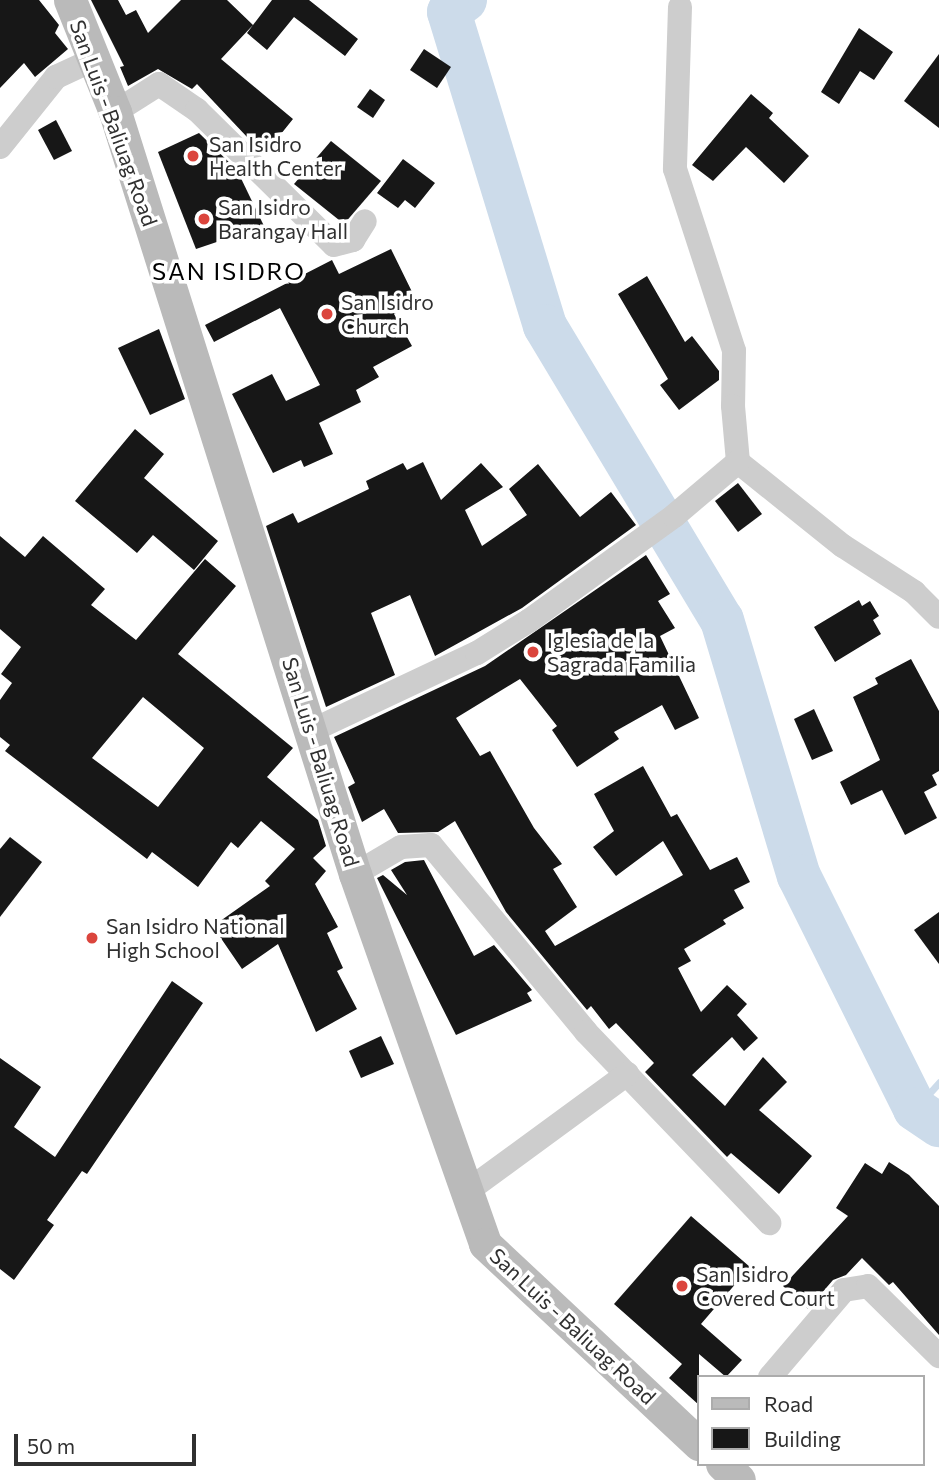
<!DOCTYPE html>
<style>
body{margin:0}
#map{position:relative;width:939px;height:1480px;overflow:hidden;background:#fff;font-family:Commissioner,sans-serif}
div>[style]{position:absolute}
.stream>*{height:7px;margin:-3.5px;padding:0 3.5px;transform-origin:3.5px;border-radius:3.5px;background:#ccdbea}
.river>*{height:44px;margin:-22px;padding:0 22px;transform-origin:22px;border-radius:22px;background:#ccdbea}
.building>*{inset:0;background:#171717}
.street>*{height:24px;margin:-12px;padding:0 12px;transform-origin:12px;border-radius:12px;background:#cdcdcd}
.secondary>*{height:33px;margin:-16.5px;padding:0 16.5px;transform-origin:16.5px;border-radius:16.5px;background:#bababa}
.dots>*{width:19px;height:19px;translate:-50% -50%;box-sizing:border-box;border:4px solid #fff;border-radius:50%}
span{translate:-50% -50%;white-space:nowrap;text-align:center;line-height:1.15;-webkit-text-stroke:7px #fff;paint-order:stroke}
.street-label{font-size:21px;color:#303030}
.poi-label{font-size:21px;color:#303030}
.left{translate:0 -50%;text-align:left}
.quarter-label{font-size:24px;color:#000;letter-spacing:2px}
.legend{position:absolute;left:697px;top:1375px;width:228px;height:91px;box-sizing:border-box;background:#fff;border:2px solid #acacac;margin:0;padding:9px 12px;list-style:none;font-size:21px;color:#303030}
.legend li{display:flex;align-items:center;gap:14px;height:35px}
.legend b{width:35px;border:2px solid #acacac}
.scale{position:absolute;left:14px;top:1434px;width:182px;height:32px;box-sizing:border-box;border:4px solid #303030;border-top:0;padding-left:9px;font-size:21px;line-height:24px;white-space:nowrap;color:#303030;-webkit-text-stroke:5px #fff;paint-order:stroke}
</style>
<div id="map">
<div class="stream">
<div style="left:915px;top:1109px;width:36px;rotate:-48deg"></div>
</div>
<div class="river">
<div style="left:465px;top:0;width:20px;rotate:143deg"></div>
<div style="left:449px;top:12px;width:328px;rotate:73deg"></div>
<div style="left:545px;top:326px;width:343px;rotate:59deg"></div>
<div style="left:722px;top:620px;width:267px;rotate:73.3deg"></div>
<div style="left:799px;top:876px;width:260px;rotate:63.5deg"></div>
<div style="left:915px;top:1109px;width:29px;rotate:34deg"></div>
</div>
<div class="building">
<div style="clip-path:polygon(0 0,39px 0,59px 25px,55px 33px,68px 49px,35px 77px,24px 63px,0 88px)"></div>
<div style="clip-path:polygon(91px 0,118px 0,126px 15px,136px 10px,148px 33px,181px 0,227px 0,253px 25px,272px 0,309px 0,358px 39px,345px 56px,294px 17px,267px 50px,247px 33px,253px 25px,221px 59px,293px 119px,264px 155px,197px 84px,192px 89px,158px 69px,128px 86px,120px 67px,124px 66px)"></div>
<div style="clip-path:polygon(859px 28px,893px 52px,874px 80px,860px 71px,839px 104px,821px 92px)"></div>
<div style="clip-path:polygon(424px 49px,451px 67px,437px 88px,410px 70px)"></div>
<div style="clip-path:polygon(939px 54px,939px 128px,904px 101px)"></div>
<div style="clip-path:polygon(370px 89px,385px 100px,373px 118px,357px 107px)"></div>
<div style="clip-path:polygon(751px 94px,773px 113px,769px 118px,809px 156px,784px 183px,746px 147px,713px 181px,692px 165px)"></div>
<div style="clip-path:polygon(56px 120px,72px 151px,54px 160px,38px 130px)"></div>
<div style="clip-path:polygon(199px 133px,237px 170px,264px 226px,196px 249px,158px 152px)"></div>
<div style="clip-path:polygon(331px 141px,381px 181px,344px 224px,294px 184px)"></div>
<div style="clip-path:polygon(403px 159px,435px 183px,415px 208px,405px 200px,398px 208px,377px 193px)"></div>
<div style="clip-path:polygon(391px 249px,417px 302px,394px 314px,412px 346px,373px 367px,379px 377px,356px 390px,361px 402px,319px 423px,333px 454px,304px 467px,301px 460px,273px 473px,232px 394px,272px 374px,286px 401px,320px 385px,280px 308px,214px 342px,205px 325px,332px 260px,339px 274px)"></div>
<div style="clip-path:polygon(647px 276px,685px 342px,692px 336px,719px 371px,719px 380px,679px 410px,660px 385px,668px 379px,618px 294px)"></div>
<div style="clip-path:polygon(159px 329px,185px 399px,150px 415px,118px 348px)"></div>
<div style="clip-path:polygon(135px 429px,164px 454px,144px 478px,218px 541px,194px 570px,153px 535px,137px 553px,75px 501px)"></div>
<div style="clip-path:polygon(423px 462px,441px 500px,481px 463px,503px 487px,465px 510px,482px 546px,527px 515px,509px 489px,538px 464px,580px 517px,611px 492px,636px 525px,522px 608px,435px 656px,410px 595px,371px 613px,395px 675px,326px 707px,266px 526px,293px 513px,298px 523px,369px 489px,366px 481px,403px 463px,407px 470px)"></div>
<div style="clip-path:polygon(738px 483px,762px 514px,738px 532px,715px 501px)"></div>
<div style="clip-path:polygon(evenodd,0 536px,25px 557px,43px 536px,105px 589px,91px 605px,136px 640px,205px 559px,236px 586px,178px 654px,293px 748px,267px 777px,318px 820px,326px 846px,313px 858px,326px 871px,315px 884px,338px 927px,327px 933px,343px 968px,337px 971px,357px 1009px,316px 1032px,278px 944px,242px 969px,216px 931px,216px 924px,270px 886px,265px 881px,295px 849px,261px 821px,238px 848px,231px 842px,198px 887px,152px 852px,147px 859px,5px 751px,10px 745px,0 737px,0 700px,12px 683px,1px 674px,21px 647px,0 629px,0 536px,143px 697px,204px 748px,158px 807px,92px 758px,143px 697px)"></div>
<div style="clip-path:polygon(646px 555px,670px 594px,658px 601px,675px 628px,660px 636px,699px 718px,675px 730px,662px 705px,614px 732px,619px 739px,577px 767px,552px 730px,557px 726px,520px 679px,456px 718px,480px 756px,490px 751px,534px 828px,562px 864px,553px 869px,577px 907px,545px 931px,555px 946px,683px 875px,663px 841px,616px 876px,593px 847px,614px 831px,594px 794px,643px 766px,671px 817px,677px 814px,710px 870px,737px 857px,750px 882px,734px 890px,744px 908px,723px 920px,726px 924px,684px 949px,691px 961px,678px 968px,701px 1012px,727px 985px,747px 1004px,737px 1015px,758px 1038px,744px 1051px,732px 1037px,692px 1075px,725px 1106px,763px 1057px,787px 1082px,759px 1110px,812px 1156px,779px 1194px,731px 1153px,727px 1157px,645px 1072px,654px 1063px,616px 1023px,609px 1029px,591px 1006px,587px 1010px,506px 912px,455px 821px,438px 832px,398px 833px,384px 809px,362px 822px,348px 787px,355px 783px,334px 737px,485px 666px)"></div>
<div style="clip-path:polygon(859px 600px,862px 606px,870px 601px,879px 616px,873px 620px,881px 634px,835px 662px,814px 627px)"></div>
<div style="clip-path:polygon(911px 659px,939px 711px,939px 771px,932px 775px,937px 785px,924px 792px,937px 818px,905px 835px,882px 790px,851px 805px,840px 782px,880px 760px,853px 697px,878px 684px,875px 678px)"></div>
<div style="clip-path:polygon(814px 709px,833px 751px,812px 760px,794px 719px)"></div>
<div style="clip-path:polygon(10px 837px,42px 862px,0 917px,0 849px)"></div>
<div style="clip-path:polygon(424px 860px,474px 956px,494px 945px,532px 990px,527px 993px,532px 1001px,456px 1035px,377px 878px,383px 875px,407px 895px,391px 870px,405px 862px)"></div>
<div style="clip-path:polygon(939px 912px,939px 964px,914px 930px)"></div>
<div style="clip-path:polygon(172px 981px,203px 1003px,87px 1174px,82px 1171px,47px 1220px,54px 1225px,14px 1280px,0 1269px,0 1058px,41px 1087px,14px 1127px,55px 1157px)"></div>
<div style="clip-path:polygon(381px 1036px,394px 1064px,361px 1078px,349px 1051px)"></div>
<div style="clip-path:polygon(889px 1162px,909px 1175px,939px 1206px,939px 1335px,893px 1282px,889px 1285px,862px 1258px,846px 1275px,833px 1280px,808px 1309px,783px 1286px,848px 1216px,836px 1208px,865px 1163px,882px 1174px)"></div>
<div style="clip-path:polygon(691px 1216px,750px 1267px,701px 1324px,742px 1360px,726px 1377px,699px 1354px,699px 1405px,669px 1378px,682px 1364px,614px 1304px)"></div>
</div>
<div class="street">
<div style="left:680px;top:7px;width:162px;rotate:91.8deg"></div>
<div style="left:675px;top:169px;width:191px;rotate:72deg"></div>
<div style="left:734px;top:351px;width:55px;rotate:91deg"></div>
<div style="left:733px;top:406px;width:56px;rotate:84.9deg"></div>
<div style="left:738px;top:462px;width:134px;rotate:38.7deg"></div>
<div style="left:843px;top:546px;width:85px;rotate:32.9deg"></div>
<div style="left:914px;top:592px;width:35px;rotate:45deg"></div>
<div style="left:115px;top:112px;width:52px;rotate:-32.5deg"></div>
<div style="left:159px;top:84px;width:46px;rotate:34.4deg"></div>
<div style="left:197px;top:110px;width:192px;rotate:44.6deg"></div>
<div style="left:334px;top:245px;width:20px;rotate:-15deg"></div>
<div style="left:353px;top:240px;width:22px;rotate:-58deg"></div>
<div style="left:0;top:147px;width:90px;rotate:-51.3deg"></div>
<div style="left:56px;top:77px;width:43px;rotate:-24.8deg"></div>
<div style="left:313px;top:730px;width:181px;rotate:-25.2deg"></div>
<div style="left:477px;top:653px;width:62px;rotate:-31.9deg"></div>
<div style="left:530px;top:620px;width:178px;rotate:-35.8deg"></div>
<div style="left:674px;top:516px;width:84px;rotate:-40.2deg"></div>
<div style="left:355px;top:874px;width:53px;rotate:-30.4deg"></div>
<div style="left:401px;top:847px;width:30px;rotate:-4deg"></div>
<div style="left:431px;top:845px;width:243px;rotate:50.3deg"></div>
<div style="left:586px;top:1032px;width:265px;rotate:46.2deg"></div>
<div style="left:466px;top:1192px;width:200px;rotate:-36.2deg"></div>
<div style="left:770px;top:1377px;width:114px;rotate:-49.6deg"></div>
<div style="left:844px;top:1290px;width:24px;rotate:-9deg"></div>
<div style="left:868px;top:1286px;width:100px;rotate:44.6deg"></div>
</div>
<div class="secondary">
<div style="left:70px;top:0;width:121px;rotate:68.1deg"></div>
<div style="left:115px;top:112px;width:799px;rotate:72.52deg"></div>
<div style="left:355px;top:874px;width:392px;rotate:70.6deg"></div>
<div style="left:485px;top:1244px;width:293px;rotate:43.1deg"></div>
<div style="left:722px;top:1464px;width:23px;rotate:43deg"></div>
</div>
<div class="dots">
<div style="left:193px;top:156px;background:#db453d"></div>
<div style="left:204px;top:219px;background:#db453d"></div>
<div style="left:327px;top:314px;background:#db453d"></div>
<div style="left:533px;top:652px;background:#db453d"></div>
<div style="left:92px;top:938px;background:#db453d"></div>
<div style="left:682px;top:1286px;background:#db453d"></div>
</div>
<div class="street-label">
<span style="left:114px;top:123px;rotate:70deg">San Luis - Baliuag Road</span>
<span style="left:321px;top:762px;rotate:73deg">San Luis - Baliuag Road</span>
<span style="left:573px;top:1326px;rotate:43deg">San Luis - Baliuag Road</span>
</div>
<div class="poi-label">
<span class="left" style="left:209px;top:156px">San Isidro<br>Health Center</span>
<span class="left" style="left:218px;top:219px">San Isidro<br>Barangay Hall</span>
<span class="left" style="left:341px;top:314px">San Isidro<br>Church</span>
<span class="left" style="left:547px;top:652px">Iglesia de la<br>Sagrada Familia</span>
<span class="left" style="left:106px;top:938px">San Isidro National<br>High School</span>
<span class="left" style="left:696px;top:1286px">San Isidro<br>Covered Court</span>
</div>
<div class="quarter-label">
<span style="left:229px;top:271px">SAN ISIDRO</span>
</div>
<ul class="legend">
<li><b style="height:9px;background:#bababa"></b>Road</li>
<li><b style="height:19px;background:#171717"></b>Building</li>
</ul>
<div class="scale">50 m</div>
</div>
